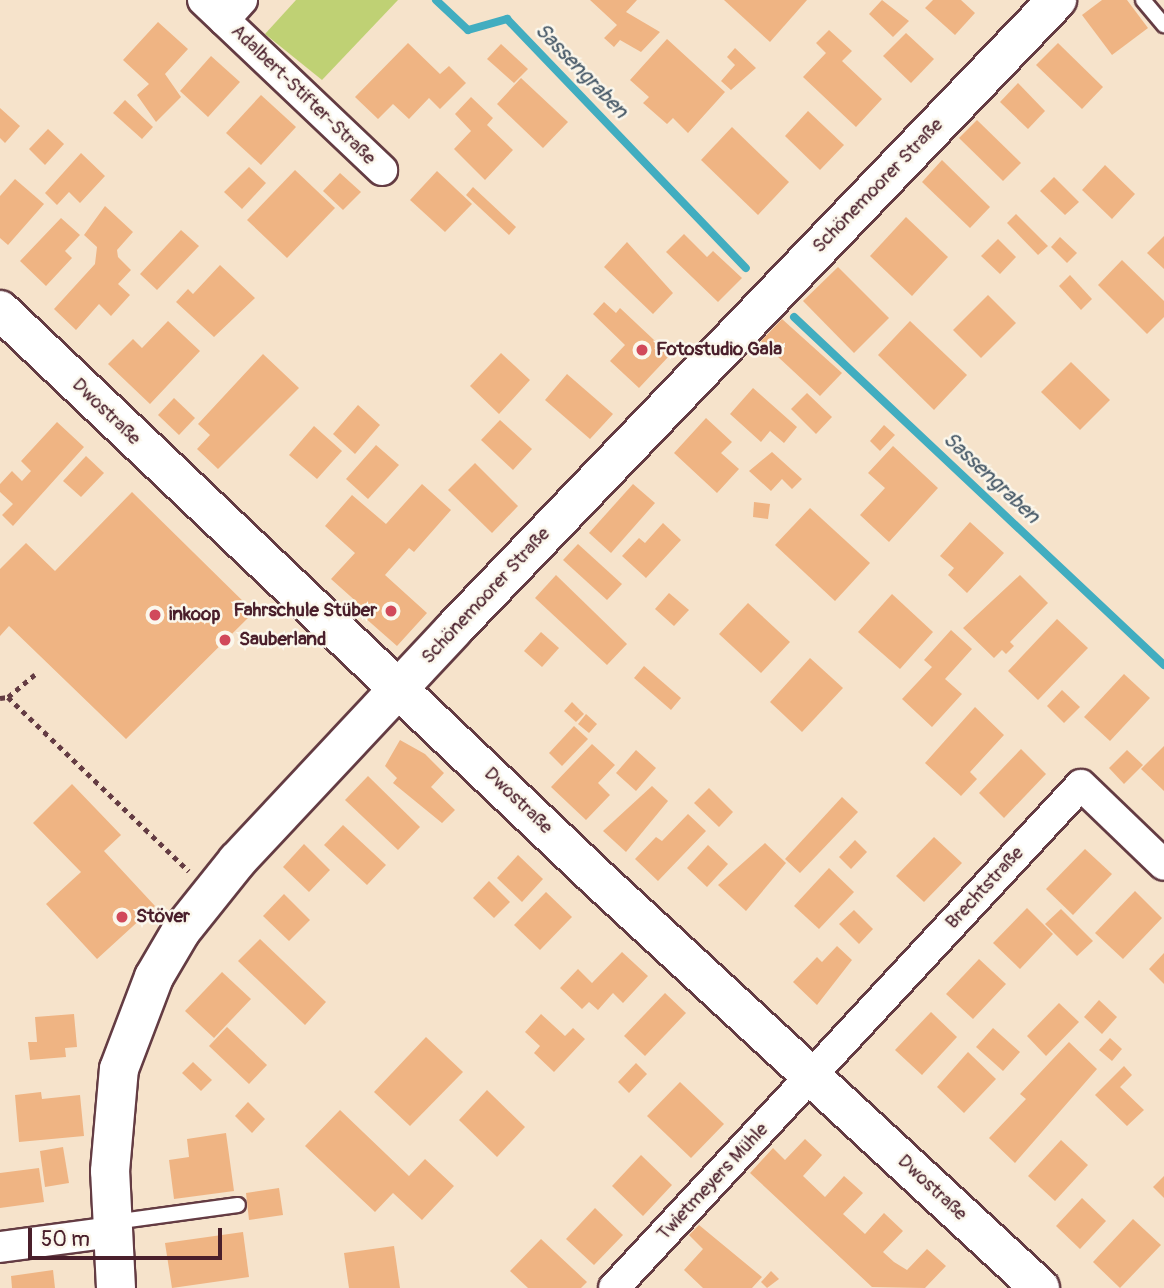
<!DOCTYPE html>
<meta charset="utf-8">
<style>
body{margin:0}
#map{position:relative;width:1164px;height:1288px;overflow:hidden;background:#f6e3cb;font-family:Pangolin,sans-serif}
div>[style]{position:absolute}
.green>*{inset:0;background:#bfd174}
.stream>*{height:8px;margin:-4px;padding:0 4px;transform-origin:4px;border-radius:4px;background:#41adc0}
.building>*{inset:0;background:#efb483}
.path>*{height:4.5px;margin-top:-2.25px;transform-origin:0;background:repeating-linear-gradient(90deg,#643c43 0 5px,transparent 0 10px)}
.roads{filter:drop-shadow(2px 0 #643c43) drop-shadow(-2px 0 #643c43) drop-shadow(0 2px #643c43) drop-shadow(0 -2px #643c43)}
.lane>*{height:14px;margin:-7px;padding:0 7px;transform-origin:7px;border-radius:7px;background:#fff}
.street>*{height:30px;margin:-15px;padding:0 15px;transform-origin:15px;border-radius:15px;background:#fff}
.secondary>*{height:38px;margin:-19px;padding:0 19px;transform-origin:19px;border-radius:19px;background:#fff}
.dots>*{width:19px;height:19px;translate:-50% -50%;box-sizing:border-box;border:4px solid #fbf7ec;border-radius:50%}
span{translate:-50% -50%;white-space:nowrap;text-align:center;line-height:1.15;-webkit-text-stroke:5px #fbf7ec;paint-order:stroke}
.street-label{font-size:19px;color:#4a1f2b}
.poi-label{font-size:19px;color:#4a1f2b;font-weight:700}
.left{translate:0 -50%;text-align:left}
.right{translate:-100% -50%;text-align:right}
.water-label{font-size:21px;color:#465867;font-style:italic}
.scale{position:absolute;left:28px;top:1228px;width:194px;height:32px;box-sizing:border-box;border:4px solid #4a1f2b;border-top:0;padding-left:9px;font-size:21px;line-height:24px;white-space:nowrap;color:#4a1f2b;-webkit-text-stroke:5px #fbf7ec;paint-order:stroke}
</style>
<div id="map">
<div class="green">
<div style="clip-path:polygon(296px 0,398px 0,322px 80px,265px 34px)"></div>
</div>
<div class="stream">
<div style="left:436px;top:0;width:44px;rotate:43.2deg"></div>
<div style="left:468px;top:30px;width:41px;rotate:-15.8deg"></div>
<div style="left:507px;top:19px;width:345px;rotate:46.2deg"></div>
<div style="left:794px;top:317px;width:508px;rotate:43.24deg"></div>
</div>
<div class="building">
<div style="clip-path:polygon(590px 0,637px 0,626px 12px,660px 32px,641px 52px,620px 40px,614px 47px,604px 38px,617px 25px)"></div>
<div style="clip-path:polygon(724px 0,807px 0,770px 42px)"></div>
<div style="clip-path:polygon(882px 0,909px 21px,893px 37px,869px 14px)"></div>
<div style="clip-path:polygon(933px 0,961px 0,975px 13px,955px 35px,925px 8px)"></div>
<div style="clip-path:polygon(1102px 0,1127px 0,1148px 28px,1112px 55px,1082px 15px)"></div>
<div style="clip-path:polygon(158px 22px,188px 49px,165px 74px,181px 97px,156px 122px,137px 95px,149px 84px,123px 60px)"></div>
<div style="clip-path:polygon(829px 30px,852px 51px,842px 61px,882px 99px,856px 127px,803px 77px,826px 53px,816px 43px)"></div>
<div style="clip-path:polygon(906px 33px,934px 59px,911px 83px,883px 56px)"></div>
<div style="clip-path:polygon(667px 39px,725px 92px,688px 133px,673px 118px,667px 124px,643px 103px,649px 97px,630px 80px)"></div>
<div style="clip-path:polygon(408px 43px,440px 74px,449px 66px,466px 83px,440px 109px,429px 98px,409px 119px,393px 104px,378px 119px,355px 97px)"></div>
<div style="clip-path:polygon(1058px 43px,1103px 87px,1082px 109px,1036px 65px)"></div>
<div style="clip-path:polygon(501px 44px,528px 69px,514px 83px,487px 59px)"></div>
<div style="clip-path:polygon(735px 48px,756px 68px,731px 90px,721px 81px,735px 65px,727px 57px)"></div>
<div style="clip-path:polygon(211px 56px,240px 82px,208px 117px,180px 91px)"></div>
<div style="clip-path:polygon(521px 78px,568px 122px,543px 148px,497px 104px)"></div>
<div style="clip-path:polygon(1018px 83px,1045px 111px,1028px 129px,1000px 102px)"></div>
<div style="clip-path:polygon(261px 95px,296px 127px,261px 165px,226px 133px)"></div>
<div style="clip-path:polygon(471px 97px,493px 118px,487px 125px,513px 150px,485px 180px,454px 149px,471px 131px,455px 114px)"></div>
<div style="clip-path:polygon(125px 100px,153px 127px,142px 139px,113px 113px)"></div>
<div style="clip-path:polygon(0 108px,20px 126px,5px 143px,0 138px)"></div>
<div style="clip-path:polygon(808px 111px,844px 145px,820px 170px,785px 136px)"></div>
<div style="clip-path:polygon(977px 120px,1021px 163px,1003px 181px,959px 138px)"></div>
<div style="clip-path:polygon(732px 127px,789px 182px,758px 215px,701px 160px)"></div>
<div style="clip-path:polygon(48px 129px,64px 144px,45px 165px,29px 149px)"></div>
<div style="clip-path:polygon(81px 153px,105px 176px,80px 203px,69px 192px,57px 205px,45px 193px)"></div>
<div style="clip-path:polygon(942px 160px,990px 207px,970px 228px,922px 182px)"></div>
<div style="clip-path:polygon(1105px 165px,1135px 194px,1112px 219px,1082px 190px)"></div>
<div style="clip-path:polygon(249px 167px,266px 183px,242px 209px,224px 192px)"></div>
<div style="clip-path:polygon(295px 170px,335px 208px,287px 258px,247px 220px)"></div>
<div style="clip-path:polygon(437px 171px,472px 204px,445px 232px,410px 200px)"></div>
<div style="clip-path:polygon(340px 173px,361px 192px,343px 210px,323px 191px)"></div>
<div style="clip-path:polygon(1054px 177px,1079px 202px,1065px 215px,1040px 191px)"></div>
<div style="clip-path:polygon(15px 179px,44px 204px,8px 245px,0 238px,0 196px)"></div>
<div style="clip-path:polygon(473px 187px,516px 227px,509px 235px,466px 195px)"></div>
<div style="clip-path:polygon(105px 206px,133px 232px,117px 250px,118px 257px,131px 270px,118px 284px,130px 295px,111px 316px,99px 304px,76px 330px,54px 309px,95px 264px,97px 247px,84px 235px)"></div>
<div style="clip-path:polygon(1016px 214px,1048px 246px,1038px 255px,1007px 223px)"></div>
<div style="clip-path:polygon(906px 217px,948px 257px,912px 296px,870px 256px)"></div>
<div style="clip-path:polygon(61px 218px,80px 235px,65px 251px,72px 258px,46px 286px,20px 261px)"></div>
<div style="clip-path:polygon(181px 230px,199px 246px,157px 290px,140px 274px)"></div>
<div style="clip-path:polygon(684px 234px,707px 257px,713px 251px,742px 278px,718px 302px,666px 252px)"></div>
<div style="clip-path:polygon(1164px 236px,1164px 269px,1147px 253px)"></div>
<div style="clip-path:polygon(1060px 237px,1077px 253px,1067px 263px,1051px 247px)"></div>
<div style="clip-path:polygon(998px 239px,1016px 257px,1000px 274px,981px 256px)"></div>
<div style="clip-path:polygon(627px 242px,673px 293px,653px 314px,604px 267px)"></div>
<div style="clip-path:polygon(1122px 260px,1164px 301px,1164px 317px,1147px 334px,1098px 285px)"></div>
<div style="clip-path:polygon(220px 265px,255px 298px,214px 337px,176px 302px,188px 289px,193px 294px)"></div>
<div style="clip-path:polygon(838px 267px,889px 318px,854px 353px,803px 301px)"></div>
<div style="clip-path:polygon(1070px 275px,1092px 299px,1081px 310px,1059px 286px)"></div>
<div style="clip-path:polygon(988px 295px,1016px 323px,981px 358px,953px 330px)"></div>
<div style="clip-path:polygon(604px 302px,616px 313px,620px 308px,670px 355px,639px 388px,610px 361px,625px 345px,593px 314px)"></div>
<div style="clip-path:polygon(782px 319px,842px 373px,820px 396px,761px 341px)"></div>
<div style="clip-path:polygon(168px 321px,200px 351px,150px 404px,108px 364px,133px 339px,142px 348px)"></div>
<div style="clip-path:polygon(910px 321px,967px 375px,934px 410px,878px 355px)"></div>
<div style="clip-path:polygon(501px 353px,530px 380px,499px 414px,470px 386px)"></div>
<div style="clip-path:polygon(263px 354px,299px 388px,218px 469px,197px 449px,210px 435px,198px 424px)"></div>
<div style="clip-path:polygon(1071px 362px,1110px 400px,1080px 430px,1041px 392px)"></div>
<div style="clip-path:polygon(567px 374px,613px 414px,590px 439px,545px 400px)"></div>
<div style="clip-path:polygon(753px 388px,797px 427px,784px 443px,770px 431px,761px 442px,730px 414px)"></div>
<div style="clip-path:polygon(807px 393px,832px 417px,816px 434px,791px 409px)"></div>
<div style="clip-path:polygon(174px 398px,195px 418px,179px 435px,158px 415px)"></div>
<div style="clip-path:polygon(358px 405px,380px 425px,355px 454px,333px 434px)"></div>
<div style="clip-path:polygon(706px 418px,732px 442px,721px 453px,739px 469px,717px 493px,674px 453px)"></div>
<div style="clip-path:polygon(500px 420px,532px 449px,513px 470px,481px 440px)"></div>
<div style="clip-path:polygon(57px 422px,84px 447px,13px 526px,2px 515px,13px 504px,0 492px,0 484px,12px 471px,22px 481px,31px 471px,21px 461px)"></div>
<div style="clip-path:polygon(884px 425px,895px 435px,880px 451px,870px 441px)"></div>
<div style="clip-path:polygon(314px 426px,342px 451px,317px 479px,289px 455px)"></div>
<div style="clip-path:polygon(376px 445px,399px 465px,368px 499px,346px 479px)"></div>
<div style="clip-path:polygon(893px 446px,938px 488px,889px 542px,860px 515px,885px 488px,868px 473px)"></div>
<div style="clip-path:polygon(772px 452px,802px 479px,792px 489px,782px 479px,771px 491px,749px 471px)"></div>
<div style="clip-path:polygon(86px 456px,104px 473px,81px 497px,63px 481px)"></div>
<div style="clip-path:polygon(475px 463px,518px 506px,492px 533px,448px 490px)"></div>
<div style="clip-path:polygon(422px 484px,451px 510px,414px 552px,409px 548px,385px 575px,427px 613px,397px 646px,355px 609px,359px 604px,331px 579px,355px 553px,325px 526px,352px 495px,386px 524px)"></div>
<div style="clip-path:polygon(633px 484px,655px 503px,611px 553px,589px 533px)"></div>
<div style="clip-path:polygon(132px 492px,254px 612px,126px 739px,9px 626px,0 636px,0 569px,26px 543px,55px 571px)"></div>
<div style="clip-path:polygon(754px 502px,770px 504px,768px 519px,753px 517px)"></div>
<div style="clip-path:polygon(810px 508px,870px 563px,835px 601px,775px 545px)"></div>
<div style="clip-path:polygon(970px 522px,1004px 553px,967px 593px,948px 575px,954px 568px,940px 556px)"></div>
<div style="clip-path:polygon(663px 523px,681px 540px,646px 578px,622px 556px,639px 538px,645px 543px)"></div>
<div style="clip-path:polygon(578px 544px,622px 584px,607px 600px,563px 560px)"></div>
<div style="clip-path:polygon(556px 575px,627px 644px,607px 665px,535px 598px)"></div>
<div style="clip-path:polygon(1020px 575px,1048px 603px,1010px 642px,1014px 646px,1006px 654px,1002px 650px,994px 658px,963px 628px)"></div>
<div style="clip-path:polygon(669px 593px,689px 610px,674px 626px,655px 609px)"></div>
<div style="clip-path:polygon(892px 594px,933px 632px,900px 669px,858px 632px)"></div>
<div style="clip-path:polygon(748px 603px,790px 642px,761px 673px,719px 634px)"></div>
<div style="clip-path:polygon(1057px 619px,1088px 648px,1038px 700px,1008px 671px)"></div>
<div style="clip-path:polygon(951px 630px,972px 649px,945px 679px,962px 694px,932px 727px,902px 699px,932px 667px,924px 660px)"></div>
<div style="clip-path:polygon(541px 632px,559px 648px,542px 667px,524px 651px)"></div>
<div style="clip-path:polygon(810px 658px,843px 688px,802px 732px,770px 702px)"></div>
<div style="clip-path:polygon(644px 666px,681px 698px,671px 710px,634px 678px)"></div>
<div style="clip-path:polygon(1124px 674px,1150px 698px,1110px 741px,1084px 717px)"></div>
<div style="clip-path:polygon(1062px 690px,1080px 707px,1064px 723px,1047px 706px)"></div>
<div style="clip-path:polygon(572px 702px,584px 714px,576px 722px,564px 711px)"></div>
<div style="clip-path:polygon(975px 707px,1004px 735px,970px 772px,977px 779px,961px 796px,925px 763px)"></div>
<div style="clip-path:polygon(586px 714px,597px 724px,589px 733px,578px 724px)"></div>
<div style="clip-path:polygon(574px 726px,588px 739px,562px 766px,549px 753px)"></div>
<div style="clip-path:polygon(400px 740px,425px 754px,444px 773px,431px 787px,455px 810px,442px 823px,393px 783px,397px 778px,385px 766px)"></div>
<div style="clip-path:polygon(592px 744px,615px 765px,598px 783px,610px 795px,586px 820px,551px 787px)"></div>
<div style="clip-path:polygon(1164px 746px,1164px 791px,1141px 769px)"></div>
<div style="clip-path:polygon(1021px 749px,1046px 774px,1004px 818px,979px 793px)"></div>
<div style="clip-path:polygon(636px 750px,656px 768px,636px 791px,616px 773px)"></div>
<div style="clip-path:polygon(1127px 750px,1143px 765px,1124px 784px,1109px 768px)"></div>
<div style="clip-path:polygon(368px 776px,420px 827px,398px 850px,345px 800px)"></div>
<div style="clip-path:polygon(72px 784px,121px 835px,104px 851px,155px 906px,97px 959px,46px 904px,81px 872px,33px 823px)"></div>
<div style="clip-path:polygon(652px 786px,668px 801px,626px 852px,603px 831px)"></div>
<div style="clip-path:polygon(709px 788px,733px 812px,719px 827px,694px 803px)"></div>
<div style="clip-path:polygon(842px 797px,858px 812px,800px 873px,785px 859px)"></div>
<div style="clip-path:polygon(688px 814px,706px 831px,658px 881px,635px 859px,656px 837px,662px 841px)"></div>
<div style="clip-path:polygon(343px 825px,386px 865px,367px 885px,324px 845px)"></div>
<div style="clip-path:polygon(934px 837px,962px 863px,924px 902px,896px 876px)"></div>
<div style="clip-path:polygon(855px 840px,867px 852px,851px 869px,839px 857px)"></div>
<div style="clip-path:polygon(765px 843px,786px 863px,746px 911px,718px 885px)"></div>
<div style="clip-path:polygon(304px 844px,330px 870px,309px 892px,283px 867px)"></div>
<div style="clip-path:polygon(708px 845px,728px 864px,707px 887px,687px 868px)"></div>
<div style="clip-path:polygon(1085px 849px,1112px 874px,1073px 915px,1046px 889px)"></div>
<div style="clip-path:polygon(518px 855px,543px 879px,522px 902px,497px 878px)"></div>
<div style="clip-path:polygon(829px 868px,854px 892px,819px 929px,794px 906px)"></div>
<div style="clip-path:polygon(489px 881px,510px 902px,494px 918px,473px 898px)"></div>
<div style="clip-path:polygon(1135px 891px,1162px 918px,1123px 959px,1095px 933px)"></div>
<div style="clip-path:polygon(546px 892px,572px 917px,540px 950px,514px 925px)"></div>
<div style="clip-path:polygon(284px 894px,310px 920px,289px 941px,263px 916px)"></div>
<div style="clip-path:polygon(1027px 908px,1053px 934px,1020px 969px,993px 943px)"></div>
<div style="clip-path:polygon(1061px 909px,1093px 941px,1077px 956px,1045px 924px)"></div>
<div style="clip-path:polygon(854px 910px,873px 929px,859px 944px,839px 924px)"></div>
<div style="clip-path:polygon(260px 939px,326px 1002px,305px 1025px,238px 961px)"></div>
<div style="clip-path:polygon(837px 946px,852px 960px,817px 1005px,793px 982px,817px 957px,822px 962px)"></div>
<div style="clip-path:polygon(622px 952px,648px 976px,623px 1003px,613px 993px,598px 1010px,589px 1002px,582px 1009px,560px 988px,578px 969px,592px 983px)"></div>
<div style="clip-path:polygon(1164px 953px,1164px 984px,1149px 969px)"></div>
<div style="clip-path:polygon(979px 959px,1006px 984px,973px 1019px,946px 994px)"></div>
<div style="clip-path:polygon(222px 972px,251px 999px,214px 1038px,185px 1011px)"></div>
<div style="clip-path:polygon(665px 993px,686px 1013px,645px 1056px,624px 1036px)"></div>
<div style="clip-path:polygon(1099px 1000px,1117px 1017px,1102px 1034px,1084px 1017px)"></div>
<div style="clip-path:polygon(1059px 1003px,1079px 1022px,1046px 1056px,1027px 1036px)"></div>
<div style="clip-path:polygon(931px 1012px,957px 1037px,922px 1075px,895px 1050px)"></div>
<div style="clip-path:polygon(74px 1014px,77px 1047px,65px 1048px,66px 1057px,30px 1060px,28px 1042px,37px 1042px,35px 1017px)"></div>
<div style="clip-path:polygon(541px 1014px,565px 1036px,573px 1028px,585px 1039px,554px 1072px,534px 1053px,540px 1046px,525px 1032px)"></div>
<div style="clip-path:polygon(227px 1027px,267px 1065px,249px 1084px,209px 1046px)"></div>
<div style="clip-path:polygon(993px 1028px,1020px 1052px,1003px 1071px,976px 1047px)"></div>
<div style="clip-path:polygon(426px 1037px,463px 1072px,410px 1126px,374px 1092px)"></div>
<div style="clip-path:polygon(1110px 1038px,1122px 1049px,1112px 1061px,1099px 1050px)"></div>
<div style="clip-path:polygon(1069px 1042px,1097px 1069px,1015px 1163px,989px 1138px,1026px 1099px,1020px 1094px)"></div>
<div style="clip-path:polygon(968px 1052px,996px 1079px,964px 1113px,937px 1087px)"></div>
<div style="clip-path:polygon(193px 1062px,212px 1080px,201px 1091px,182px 1073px)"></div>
<div style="clip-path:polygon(636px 1063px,647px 1074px,629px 1093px,618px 1082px)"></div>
<div style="clip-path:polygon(1124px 1066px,1132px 1075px,1120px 1087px,1144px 1110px,1127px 1126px,1095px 1095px)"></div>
<div style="clip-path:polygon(680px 1082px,724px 1124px,691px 1158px,647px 1116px)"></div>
<div style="clip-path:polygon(487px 1090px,525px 1127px,497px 1157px,459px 1120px)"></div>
<div style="clip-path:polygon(41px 1092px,42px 1099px,80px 1095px,84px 1136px,19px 1142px,15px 1095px)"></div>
<div style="clip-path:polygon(248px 1102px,265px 1119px,252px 1133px,235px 1116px)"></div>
<div style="clip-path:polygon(340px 1110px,409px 1176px,425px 1159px,454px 1186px,422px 1220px,393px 1193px,375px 1212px,305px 1146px)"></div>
<div style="clip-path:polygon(226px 1133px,234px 1191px,174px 1199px,169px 1160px,189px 1157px,187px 1139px)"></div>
<div style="clip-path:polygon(805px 1139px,822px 1155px,803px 1176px,825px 1197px,844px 1176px,863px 1193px,843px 1214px,865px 1234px,884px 1213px,903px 1231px,883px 1252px,894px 1262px,907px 1270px,927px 1249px,946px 1266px,925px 1288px,872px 1287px,750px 1173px,773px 1148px,785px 1160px)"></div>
<div style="clip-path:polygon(1061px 1140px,1088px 1165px,1055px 1201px,1028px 1176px)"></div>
<div style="clip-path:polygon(63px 1147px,69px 1183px,45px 1187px,40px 1151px)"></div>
<div style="clip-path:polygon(641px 1155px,672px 1185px,643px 1216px,612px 1186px)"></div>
<div style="clip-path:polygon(39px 1168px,44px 1202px,0 1208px,0 1173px)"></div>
<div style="clip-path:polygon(1164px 1176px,1164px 1198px,1153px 1187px)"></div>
<div style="clip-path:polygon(279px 1188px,283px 1215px,249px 1220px,246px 1193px)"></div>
<div style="clip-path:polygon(1082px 1198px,1106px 1221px,1080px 1249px,1056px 1226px)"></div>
<div style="clip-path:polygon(595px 1208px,623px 1235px,594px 1265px,566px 1239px)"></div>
<div style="clip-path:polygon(1133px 1219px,1161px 1245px,1120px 1288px,1093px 1262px)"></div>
<div style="clip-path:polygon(699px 1225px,762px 1277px,752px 1288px,703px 1288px,684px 1270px,703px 1249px,689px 1235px)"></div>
<div style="clip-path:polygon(243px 1232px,249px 1277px,172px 1288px,165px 1243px)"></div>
<div style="clip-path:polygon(541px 1239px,587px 1282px,581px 1288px,528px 1288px,510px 1271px)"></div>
<div style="clip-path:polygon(394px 1246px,400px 1288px,349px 1288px,344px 1253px)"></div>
<div style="clip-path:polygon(53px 1270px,55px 1288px,12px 1288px,11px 1276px)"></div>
<div style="clip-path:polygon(771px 1271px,779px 1279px,767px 1288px,761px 1282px)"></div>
</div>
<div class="path">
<div style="left:8px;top:697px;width:35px;rotate:-40deg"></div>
<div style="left:0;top:698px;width:8px;rotate:-7deg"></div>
<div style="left:8px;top:697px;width:251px;rotate:43.9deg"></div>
</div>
<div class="roads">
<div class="lane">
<div style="left:1143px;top:0;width:33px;rotate:50deg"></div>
<div style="left:114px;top:1222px;width:125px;rotate:-7.8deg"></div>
</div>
<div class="street">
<div style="left:203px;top:0;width:247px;rotate:43.5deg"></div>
<div style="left:224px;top:20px;width:27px;rotate:-48deg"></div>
<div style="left:0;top:1247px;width:114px;rotate:-7.6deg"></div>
<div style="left:614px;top:1288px;width:686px;rotate:-47.13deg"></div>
<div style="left:1081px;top:785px;width:115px;rotate:43.9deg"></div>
</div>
<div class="secondary">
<div style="left:0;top:310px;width:823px;rotate:43.57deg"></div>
<div style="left:596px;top:877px;width:605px;rotate:42.79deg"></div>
<div style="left:116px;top:1288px;width:117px;rotate:-92.9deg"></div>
<div style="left:110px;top:1171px;width:102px;rotate:-85deg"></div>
<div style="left:119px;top:1069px;width:98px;rotate:-69.2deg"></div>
<div style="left:154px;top:977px;width:53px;rotate:-59.6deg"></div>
<div style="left:181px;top:931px;width:90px;rotate:-51.3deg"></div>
<div style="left:237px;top:861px;width:316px;rotate:-46.9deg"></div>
<div style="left:453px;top:630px;width:873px;rotate:-46.21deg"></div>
</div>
</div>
<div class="dots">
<div style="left:642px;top:350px;background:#d1495b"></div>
<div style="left:391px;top:611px;background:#d1495b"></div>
<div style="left:155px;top:615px;background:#d1495b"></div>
<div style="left:225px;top:640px;background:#d1495b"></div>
<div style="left:122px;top:917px;background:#d1495b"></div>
</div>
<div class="street-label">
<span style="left:303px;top:95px;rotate:44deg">Adalbert-Stifter-Straße</span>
<span style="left:878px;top:186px;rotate:-46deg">Schönemoorer Straße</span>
<span style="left:106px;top:412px;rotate:44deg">Dwostraße</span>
<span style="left:486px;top:596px;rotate:-47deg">Schönemoorer Straße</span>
<span style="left:518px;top:801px;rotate:44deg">Dwostraße</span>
<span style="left:985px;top:888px;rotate:-47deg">Brechtstraße</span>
<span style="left:713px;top:1182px;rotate:-47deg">Twietmeyers Mühle</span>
<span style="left:932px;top:1188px;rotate:43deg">Dwostraße</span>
</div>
<div class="poi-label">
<span class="left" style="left:656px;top:350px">Fotostudio Gala</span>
<span class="right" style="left:377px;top:611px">Fahrschule Stüber</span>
<span class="left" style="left:169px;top:615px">inkoop</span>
<span class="left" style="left:239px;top:640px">Sauberland</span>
<span class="left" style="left:136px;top:917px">Stöver</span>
</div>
<div class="water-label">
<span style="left:581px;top:71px;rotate:46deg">Sassengraben</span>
<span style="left:991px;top:478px;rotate:43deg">Sassengraben</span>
</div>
<div class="scale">50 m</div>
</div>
